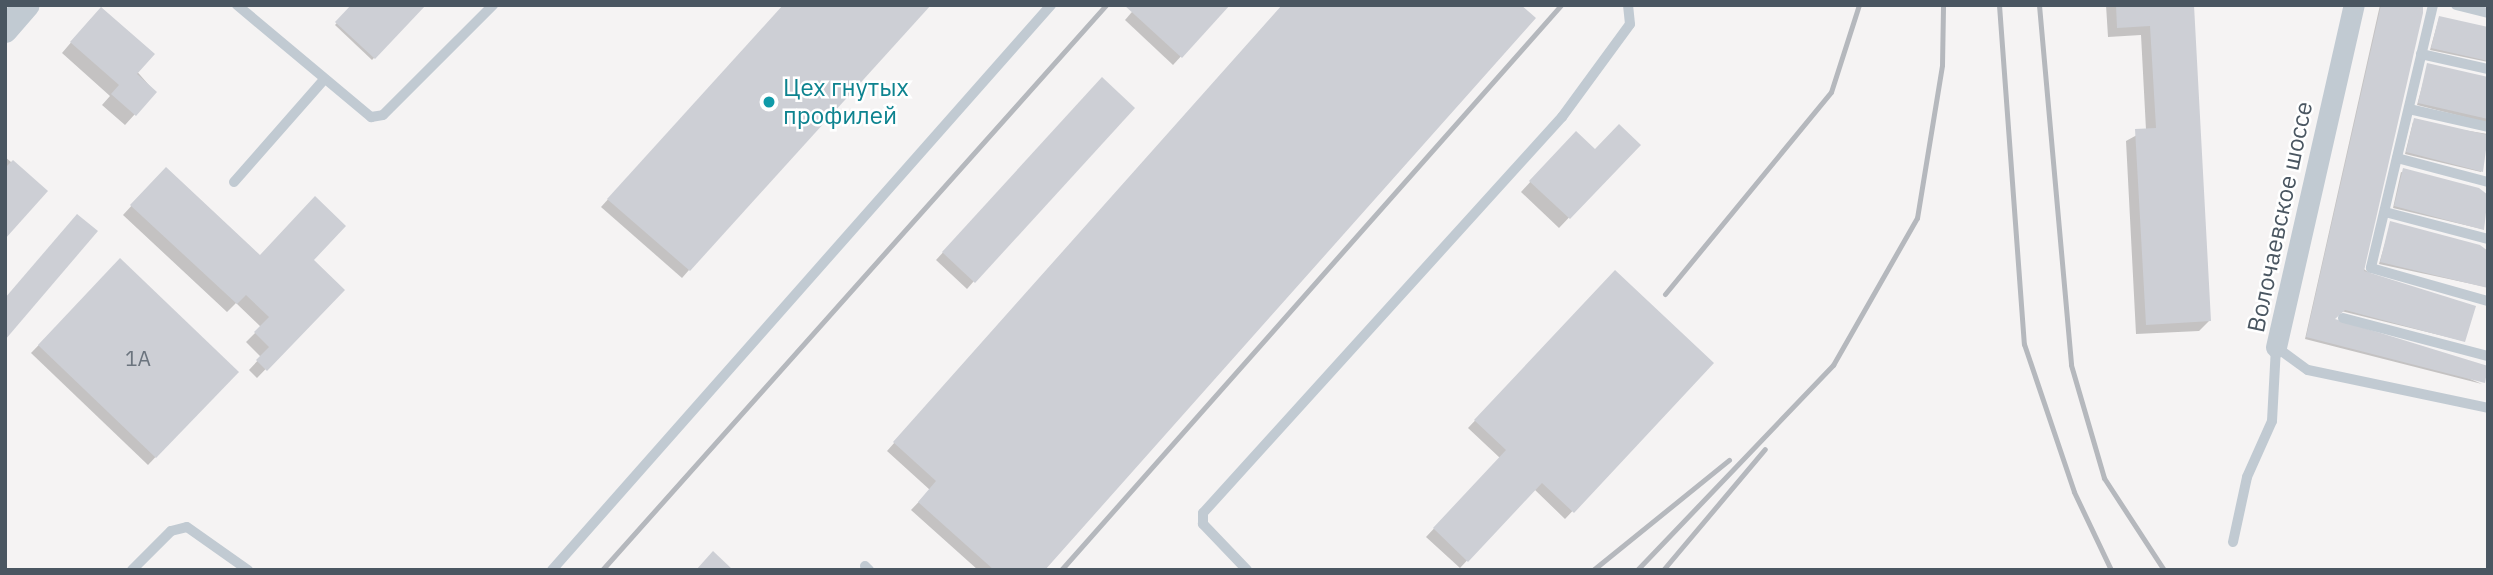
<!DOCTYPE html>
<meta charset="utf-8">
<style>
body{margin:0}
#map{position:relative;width:2493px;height:575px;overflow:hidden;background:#f5f3f3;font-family:"IBM Plex Sans",sans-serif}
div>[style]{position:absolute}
.shadow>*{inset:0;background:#0003}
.building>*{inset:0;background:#cdcfd5}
.service>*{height:10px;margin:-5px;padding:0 5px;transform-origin:5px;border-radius:5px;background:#c1cad2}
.minor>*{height:21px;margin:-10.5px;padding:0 10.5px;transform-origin:10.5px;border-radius:10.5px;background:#c1cad2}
.tertiary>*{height:26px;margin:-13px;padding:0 13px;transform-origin:13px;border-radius:13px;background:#c1cad2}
.rail>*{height:5px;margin:-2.5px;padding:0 2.5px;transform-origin:2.5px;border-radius:2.5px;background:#b5b8bd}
.dots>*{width:19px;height:19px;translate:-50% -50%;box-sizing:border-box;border:4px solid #fff;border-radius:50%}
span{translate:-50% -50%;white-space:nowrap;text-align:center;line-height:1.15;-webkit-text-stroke:5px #fff;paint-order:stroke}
.number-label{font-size:21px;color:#6b747e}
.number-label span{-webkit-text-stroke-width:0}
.culture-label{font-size:24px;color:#0d838f}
.left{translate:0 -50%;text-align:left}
.street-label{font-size:24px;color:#4a5661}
.frame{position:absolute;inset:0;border:7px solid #4a5661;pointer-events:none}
</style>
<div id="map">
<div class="shadow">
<div style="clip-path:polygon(353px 5px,423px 5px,372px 60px,335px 25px)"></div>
<div style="clip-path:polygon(784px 5px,689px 270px,682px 278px,601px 207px)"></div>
<div style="clip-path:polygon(1138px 5px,1228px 5px,1173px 65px,1125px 20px)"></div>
<div style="clip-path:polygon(1283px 5px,1043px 570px,978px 570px,911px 510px,930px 490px,887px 451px)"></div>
<div style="clip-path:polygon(2106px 5px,2192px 5px,2209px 321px,2199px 331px,2136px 334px,2126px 141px,2146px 130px,2141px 35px,2108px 37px)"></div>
<div style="clip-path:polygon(2380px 5px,2422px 5px,2361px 267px,2464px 341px,2341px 311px,2332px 320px,2482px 384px,2305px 339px)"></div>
<div style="clip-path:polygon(2439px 18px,2488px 29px,2488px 62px,2430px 50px)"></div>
<div style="clip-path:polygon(91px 19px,155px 92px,125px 125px,102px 105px,110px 96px,62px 53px)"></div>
<div style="clip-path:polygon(2428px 65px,2488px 83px,2488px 123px,2417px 105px)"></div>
<div style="clip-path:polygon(1094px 87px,974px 281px,967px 289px,936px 260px)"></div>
<div style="clip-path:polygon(2413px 122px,2488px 134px,2481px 172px,2405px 154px)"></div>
<div style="clip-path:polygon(1566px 143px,1595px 151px,1638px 145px,1559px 228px,1521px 192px)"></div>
<div style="clip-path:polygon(5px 157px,46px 191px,5px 237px)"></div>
<div style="clip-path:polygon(2401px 172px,2488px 197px,2482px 229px,2393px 208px)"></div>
<div style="clip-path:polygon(157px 178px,260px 257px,311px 261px,342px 290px,257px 378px,249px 370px,261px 357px,246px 342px,261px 327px,236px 303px,227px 312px,123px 215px)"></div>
<div style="clip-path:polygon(2391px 223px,2486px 287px,2379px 264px)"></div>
<div style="clip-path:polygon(120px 261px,236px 372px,148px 465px,31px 353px)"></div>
<div style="clip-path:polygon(1615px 272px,1712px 363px,1565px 519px,1534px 489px,1460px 568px,1426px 537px,1500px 458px,1468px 428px)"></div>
</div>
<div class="building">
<div style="clip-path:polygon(351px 5px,426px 5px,375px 59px,335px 22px)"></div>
<div style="clip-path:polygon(783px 5px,931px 5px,690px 271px,607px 199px)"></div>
<div style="clip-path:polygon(1124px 5px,1230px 5px,1182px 58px)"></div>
<div style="clip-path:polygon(1282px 5px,1521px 5px,1536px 18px,1045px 570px,994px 570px,918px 502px,936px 481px,893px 442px)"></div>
<div style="clip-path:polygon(2116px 5px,2194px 5px,2211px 321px,2146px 325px,2135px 129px,2156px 128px,2150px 26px,2117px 28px)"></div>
<div style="clip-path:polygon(2381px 5px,2423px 5px,2423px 13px,2364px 271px,2476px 306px,2465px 342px,2345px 310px,2335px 319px,2488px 366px,2485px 383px,2306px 337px)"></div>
<div style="clip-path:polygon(101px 7px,155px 54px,137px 74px,157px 92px,136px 116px,111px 94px,119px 85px,70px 42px)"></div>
<div style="clip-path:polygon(2439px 16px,2488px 27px,2488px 61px,2431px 48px)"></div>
<div style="clip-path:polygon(2427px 63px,2488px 77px,2488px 119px,2418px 103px)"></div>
<div style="clip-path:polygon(1102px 77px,1135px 108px,975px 283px,942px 252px)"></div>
<div style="clip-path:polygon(2414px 118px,2488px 135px,2483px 172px,2406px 152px)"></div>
<div style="clip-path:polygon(1619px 124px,1641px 145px,1570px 219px,1529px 181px,1576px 131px,1595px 149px)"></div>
<div style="clip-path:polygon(13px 160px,48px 191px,5px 239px,5px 168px)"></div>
<div style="clip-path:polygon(166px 167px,260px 255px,315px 196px,346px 226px,314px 260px,345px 290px,267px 371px,256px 360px,269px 347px,254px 332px,269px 317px,246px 295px,237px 304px,130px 205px)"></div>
<div style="clip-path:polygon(2403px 168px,2479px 188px,2488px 195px,2484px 230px,2394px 206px)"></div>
<div style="clip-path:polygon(77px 214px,98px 231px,5px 340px,5px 298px)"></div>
<div style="clip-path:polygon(2390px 221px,2480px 245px,2488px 251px,2488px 288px,2380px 262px)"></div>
<div style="clip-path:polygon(120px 258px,239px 372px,156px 458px,38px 345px)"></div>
<div style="clip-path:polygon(1615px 270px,1714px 363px,1574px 513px,1542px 483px,1468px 562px,1433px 528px,1506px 450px,1474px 420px)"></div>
<div style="clip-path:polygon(713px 551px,733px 570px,696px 570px)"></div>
</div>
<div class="service">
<div style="left:237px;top:5px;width:175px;rotate:39.9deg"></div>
<div style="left:371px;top:117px;width:12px;rotate:-9deg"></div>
<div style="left:383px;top:115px;width:156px;rotate:-45deg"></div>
<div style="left:2433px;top:5px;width:270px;rotate:103.3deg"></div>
<div style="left:2371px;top:268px;width:122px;rotate:15.8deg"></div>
<div style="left:2456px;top:5px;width:33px;rotate:14deg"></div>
<div style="left:2421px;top:54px;width:69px;rotate:12.6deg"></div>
<div style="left:2409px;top:109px;width:81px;rotate:12.8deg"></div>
<div style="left:2397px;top:158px;width:94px;rotate:14.8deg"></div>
<div style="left:234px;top:182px;width:133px;rotate:-48.7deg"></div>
<div style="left:2385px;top:212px;width:106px;rotate:14.7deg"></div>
<div style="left:2343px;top:318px;width:150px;rotate:14.7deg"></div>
<div style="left:2276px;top:347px;width:39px;rotate:36deg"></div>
<div style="left:2308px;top:370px;width:184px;rotate:11.9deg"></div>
<div style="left:2233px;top:542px;width:66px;rotate:-77.8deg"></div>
<div style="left:2247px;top:477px;width:61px;rotate:-65.9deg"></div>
<div style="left:2272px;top:421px;width:74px;rotate:-86.9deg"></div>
<div style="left:865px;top:566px;width:6px;rotate:45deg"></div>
<div style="left:132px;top:570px;width:55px;rotate:-45deg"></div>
<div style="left:171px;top:531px;width:16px;rotate:-14deg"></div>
<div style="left:187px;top:527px;width:75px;rotate:35.2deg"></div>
<div style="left:552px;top:570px;width:754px;rotate:-48.55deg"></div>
<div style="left:1247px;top:570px;width:64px;rotate:-133.7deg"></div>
<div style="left:1203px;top:524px;width:11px;rotate:-90deg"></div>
<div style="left:1203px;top:513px;width:535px;rotate:-47.81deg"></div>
<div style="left:1562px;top:117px;width:115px;rotate:-53.8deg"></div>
<div style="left:1630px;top:24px;width:19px;rotate:-96deg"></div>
</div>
<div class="minor">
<div style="left:2276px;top:347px;width:351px;rotate:-77.2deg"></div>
</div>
<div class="tertiary">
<div style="left:5px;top:30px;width:33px;rotate:-49deg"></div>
</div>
<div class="rail">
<div style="left:1999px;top:5px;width:340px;rotate:85.8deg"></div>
<div style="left:2024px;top:344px;width:156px;rotate:71.3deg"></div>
<div style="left:2074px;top:492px;width:86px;rotate:64.6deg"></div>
<div style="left:2039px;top:5px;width:361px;rotate:84.9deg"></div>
<div style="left:2071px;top:365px;width:118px;rotate:73.7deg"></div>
<div style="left:2104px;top:478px;width:110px;rotate:56.9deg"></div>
<div style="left:1665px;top:294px;width:261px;rotate:-50.6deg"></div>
<div style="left:1831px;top:92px;width:91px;rotate:-72.2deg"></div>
<div style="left:602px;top:570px;width:757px;rotate:-48.27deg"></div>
<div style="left:1061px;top:570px;width:754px;rotate:-48.49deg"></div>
<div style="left:1593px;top:570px;width:175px;rotate:-39deg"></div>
<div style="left:1637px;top:570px;width:284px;rotate:-46.3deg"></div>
<div style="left:1833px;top:365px;width:169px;rotate:-60.3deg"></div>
<div style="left:1917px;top:218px;width:155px;rotate:-80.7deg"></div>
<div style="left:1942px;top:65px;width:60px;rotate:-89deg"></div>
<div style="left:1663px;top:570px;width:158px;rotate:-49.9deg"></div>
</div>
<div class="dots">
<div style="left:769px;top:102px;background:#0f9aa8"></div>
</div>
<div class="number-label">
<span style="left:138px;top:358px">1А</span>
</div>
<div class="culture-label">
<span class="left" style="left:783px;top:102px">Цех гнутых<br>профилей</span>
</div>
<div class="street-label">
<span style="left:2280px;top:217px;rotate:-78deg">Волочаевское шоссе</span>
</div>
<div class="frame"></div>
</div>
